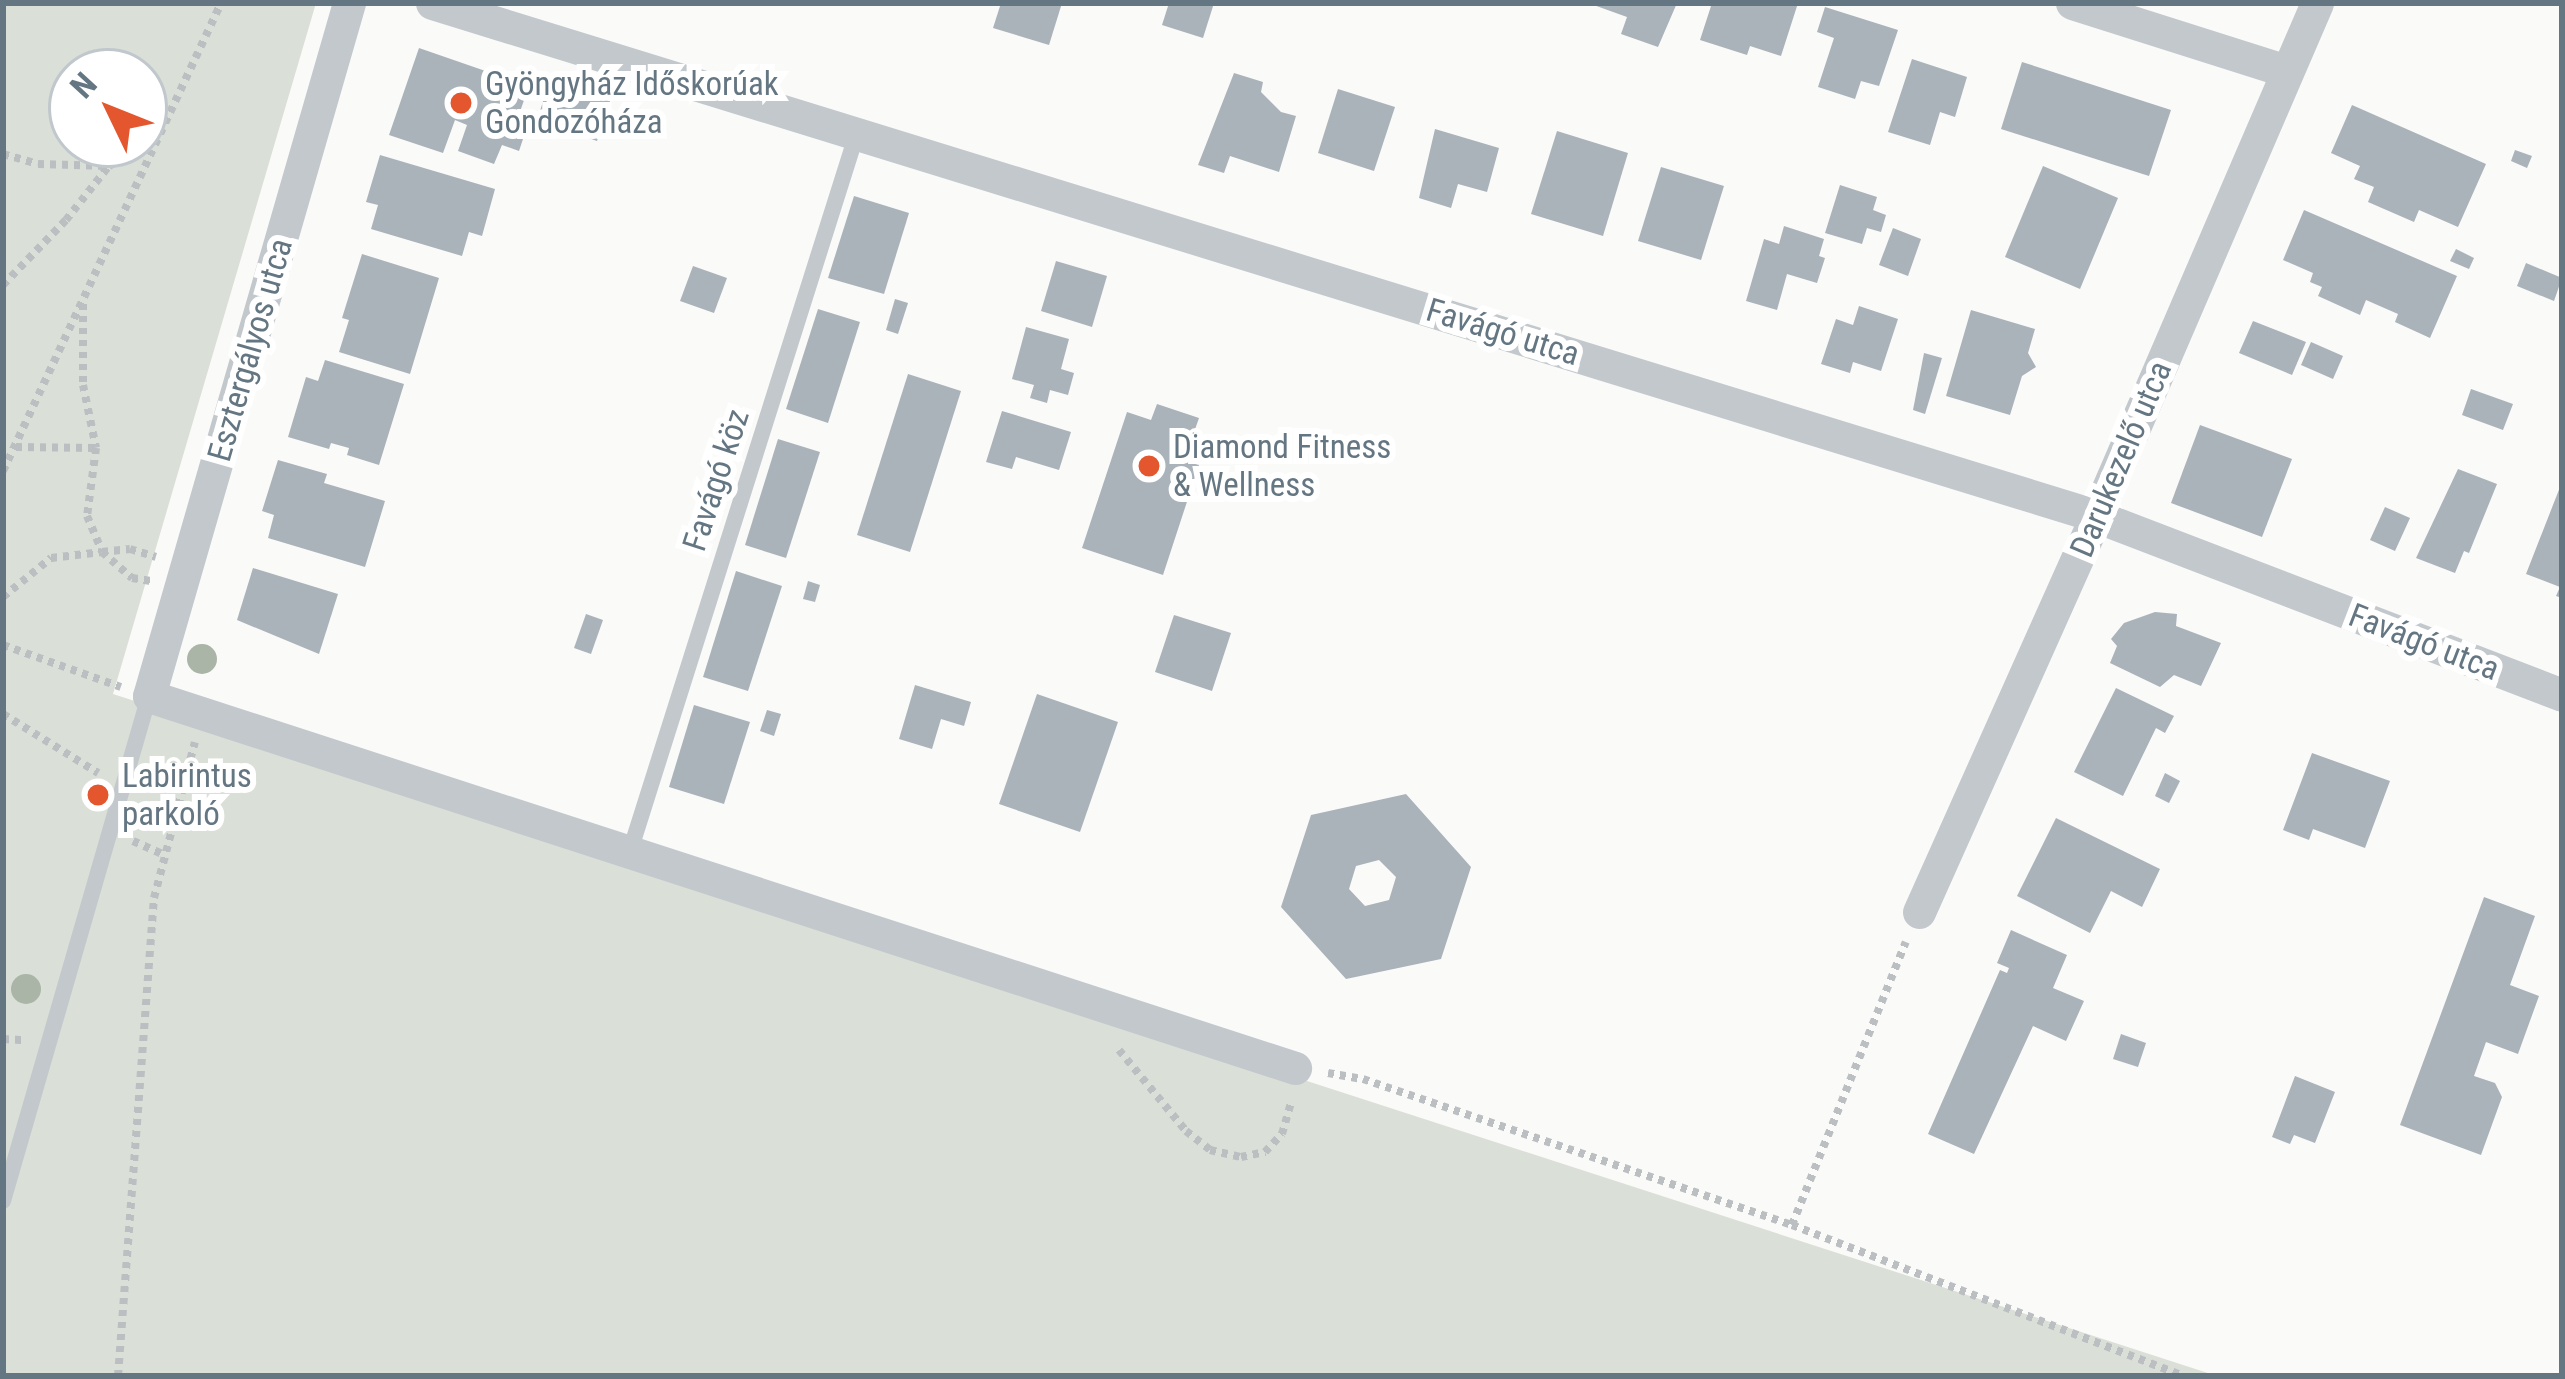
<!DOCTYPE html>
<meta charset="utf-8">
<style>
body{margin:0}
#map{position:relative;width:2565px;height:1379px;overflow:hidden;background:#fafaf8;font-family:"Roboto Condensed",sans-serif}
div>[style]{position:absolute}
.green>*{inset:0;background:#dadfd7}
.building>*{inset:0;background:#aab3b9}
.path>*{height:8px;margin-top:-4px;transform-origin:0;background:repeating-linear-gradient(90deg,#bbbfc2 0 6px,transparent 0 12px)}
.lane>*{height:16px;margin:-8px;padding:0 8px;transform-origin:8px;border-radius:8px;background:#c3c8cc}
.street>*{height:33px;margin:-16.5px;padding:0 16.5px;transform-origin:16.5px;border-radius:16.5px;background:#c3c8cc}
.trees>*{width:30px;height:30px;margin:-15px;border-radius:50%;background:#aab4a7}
.dots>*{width:33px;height:33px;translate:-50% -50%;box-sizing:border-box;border:6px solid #fff;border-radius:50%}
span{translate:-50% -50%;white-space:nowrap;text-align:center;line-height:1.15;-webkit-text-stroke:12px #fff;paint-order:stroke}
.poi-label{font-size:33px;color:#657683}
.left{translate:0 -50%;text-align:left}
.street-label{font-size:33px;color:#657683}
.frame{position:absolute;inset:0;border:6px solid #657683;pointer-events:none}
.north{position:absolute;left:48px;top:48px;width:120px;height:120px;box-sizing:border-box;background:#fff;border:3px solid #c1c8cd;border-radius:50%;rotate:313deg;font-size:33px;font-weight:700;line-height:48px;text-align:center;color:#657683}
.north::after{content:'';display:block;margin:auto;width:42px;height:54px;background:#e4572e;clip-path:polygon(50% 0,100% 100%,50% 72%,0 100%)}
</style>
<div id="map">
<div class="green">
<div style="clip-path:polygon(evenodd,3px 3px,316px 3px,113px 694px,2217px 1376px,3px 1376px,3px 3px,72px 72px,144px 72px,144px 144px,72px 144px,72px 72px)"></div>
</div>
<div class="building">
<div style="clip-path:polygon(1001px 3px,1062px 3px,1049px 45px,993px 28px)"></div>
<div style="clip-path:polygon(1169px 3px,1214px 3px,1203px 38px,1162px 25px)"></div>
<div style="clip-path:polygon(1588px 3px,1677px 3px,1658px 47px,1621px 34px,1627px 17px)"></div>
<div style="clip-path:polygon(1712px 3px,1798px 3px,1781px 56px,1750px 46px,1747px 55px,1700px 40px)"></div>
<div style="clip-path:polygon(1825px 7px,1898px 30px,1879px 86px,1861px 81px,1855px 99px,1818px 87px,1834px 38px,1817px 32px)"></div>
<div style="clip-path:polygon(419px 48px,529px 86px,516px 123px,527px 127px,519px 151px,502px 145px,494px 164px,458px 151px,467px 125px,455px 120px,443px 153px,389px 135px)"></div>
<div style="clip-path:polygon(1912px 59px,1967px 77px,1955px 117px,1940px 112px,1930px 145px,1888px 132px)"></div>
<div style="clip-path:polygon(2022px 62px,2171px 110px,2149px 176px,2001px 129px)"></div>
<div style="clip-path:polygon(1234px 73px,1263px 82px,1261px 92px,1281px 112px,1296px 116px,1279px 172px,1230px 156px,1224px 173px,1198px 165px)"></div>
<div style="clip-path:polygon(550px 79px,611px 98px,597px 141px,574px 133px,578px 123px,540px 111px)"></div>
<div style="clip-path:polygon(1338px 89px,1395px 107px,1374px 171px,1318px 153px)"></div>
<div style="clip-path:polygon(2352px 105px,2486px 164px,2458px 227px,2419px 210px,2414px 222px,2368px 202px,2374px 187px,2354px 179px,2360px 166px,2331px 153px)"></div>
<div style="clip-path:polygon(1435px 129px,1499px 148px,1487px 192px,1458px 184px,1451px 208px,1419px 198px)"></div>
<div style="clip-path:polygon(1557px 131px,1628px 153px,1603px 236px,1531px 214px)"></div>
<div style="clip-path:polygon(2515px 150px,2532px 156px,2527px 168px,2511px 161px)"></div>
<div style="clip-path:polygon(380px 155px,495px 189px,482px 236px,469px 232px,462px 256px,371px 229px,378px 205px,366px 202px)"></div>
<div style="clip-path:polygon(2043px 166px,2118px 198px,2080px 289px,2005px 257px)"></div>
<div style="clip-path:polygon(1661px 167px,1724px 186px,1701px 260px,1638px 241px)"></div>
<div style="clip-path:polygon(1840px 185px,1877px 197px,1873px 210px,1886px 215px,1881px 232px,1867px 228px,1862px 244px,1825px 233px)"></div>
<div style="clip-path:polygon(854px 196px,909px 213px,884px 294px,828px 278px)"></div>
<div style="clip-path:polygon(2304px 210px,2457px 276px,2430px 338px,2395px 322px,2398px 314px,2366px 300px,2360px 315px,2318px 296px,2322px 287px,2310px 282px,2313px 273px,2283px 260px)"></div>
<div style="clip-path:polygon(1784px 226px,1824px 239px,1819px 256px,1825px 258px,1817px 283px,1787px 274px,1777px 310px,1746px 301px,1764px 239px,1779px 244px)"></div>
<div style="clip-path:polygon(1893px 228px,1921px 239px,1908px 276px,1879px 265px)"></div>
<div style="clip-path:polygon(2456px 249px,2474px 258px,2469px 269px,2450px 261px)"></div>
<div style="clip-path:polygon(362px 254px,439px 278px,410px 374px,339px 352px,349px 320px,342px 318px)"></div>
<div style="clip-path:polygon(1056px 261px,1107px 276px,1092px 327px,1041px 311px)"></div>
<div style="clip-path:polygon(2526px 263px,2562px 278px,2554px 301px,2517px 286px)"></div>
<div style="clip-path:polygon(693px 266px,727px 278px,714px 313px,680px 301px)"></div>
<div style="clip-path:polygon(895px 299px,908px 303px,898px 334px,886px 330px)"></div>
<div style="clip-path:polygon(1859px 306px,1898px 319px,1881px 371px,1853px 362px,1850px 373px,1821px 364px,1836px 319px,1853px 325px)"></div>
<div style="clip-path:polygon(818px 309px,860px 322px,828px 423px,786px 409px)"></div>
<div style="clip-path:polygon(1971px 310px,2035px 329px,2028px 353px,2036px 367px,2022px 376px,2010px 415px,1946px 396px)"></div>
<div style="clip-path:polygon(2253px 321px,2306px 342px,2292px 375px,2239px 353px)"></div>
<div style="clip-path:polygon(1026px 327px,1069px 339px,1061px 369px,1074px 373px,1068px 395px,1050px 390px,1047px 403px,1030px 398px,1034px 385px,1012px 379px)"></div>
<div style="clip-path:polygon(2311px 342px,2343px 356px,2333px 379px,2301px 365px)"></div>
<div style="clip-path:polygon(1924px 353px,1942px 358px,1925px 414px,1913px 410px)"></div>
<div style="clip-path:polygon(325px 360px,404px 384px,379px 465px,347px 455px,349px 448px,331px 443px,329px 449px,288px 437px,306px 377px,318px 381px)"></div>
<div style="clip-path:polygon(908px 374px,961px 391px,910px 552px,857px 535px)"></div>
<div style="clip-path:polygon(2471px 389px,2513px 404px,2503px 430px,2462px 415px)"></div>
<div style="clip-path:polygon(1157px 404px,1199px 418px,1184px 461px,1199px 465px,1163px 575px,1082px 548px,1127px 412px,1151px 420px)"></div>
<div style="clip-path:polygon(1002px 411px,1071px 432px,1059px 470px,1016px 457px,1012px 469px,986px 462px)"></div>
<div style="clip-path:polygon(2200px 425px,2292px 459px,2262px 537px,2171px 503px)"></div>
<div style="clip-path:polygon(778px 439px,820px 452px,786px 558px,745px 545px)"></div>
<div style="clip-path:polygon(278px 460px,327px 474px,324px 483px,385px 501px,365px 567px,268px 538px,274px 515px,262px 511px)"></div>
<div style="clip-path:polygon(2458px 469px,2497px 484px,2469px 553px,2464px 551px,2455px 573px,2416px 558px)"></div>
<div style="clip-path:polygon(2562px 482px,2562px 598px,2556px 596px,2560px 587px,2526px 574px)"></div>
<div style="clip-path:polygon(2385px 507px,2410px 518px,2395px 551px,2370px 540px)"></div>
<div style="clip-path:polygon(253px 568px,338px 594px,319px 654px,237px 620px)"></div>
<div style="clip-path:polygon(736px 571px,782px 586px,748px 691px,703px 677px)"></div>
<div style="clip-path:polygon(808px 581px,820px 585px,815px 602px,803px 599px)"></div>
<div style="clip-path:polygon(2155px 612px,2177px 614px,2176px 626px,2221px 643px,2201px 686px,2174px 675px,2160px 687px,2110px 663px,2117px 646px,2111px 639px,2124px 623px)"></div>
<div style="clip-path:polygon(586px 614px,603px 620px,591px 654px,574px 648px)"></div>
<div style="clip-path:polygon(1174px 615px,1231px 633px,1212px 691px,1155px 672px)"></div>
<div style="clip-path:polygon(915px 685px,971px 702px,964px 726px,941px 719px,932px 749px,899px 739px)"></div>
<div style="clip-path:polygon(2116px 688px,2174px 716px,2165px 733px,2156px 728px,2123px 796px,2074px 772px)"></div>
<div style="clip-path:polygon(1037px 694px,1118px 722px,1080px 832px,999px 804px)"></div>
<div style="clip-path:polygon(694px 705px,750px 722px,724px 804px,669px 787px)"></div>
<div style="clip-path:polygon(767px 710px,781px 714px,774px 736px,760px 731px)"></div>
<div style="clip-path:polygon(2312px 753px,2390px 781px,2365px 848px,2313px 829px,2309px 840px,2283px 830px)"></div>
<div style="clip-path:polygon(2165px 773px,2180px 781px,2169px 803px,2155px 796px)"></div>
<div style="clip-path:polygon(evenodd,1406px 794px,1471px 867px,1441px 959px,1346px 979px,1281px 907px,1311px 815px,1406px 794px,1379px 860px,1396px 877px,1389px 900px,1365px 906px,1349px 889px,1356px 866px,1379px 860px)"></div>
<div style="clip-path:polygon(2056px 818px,2160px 869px,2142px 907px,2111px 891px,2090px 933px,2017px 896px)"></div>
<div style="clip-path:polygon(2484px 897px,2535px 916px,2510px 985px,2539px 996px,2518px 1054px,2486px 1042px,2474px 1076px,2495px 1083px,2502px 1097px,2481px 1155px,2400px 1125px)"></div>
<div style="clip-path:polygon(2011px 930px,2067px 955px,2053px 988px,2084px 1001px,2066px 1041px,2033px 1026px,1974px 1154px,1928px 1134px,2000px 970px,2007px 973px,2009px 968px,1997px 963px)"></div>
<div style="clip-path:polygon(2121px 1034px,2146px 1043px,2138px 1067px,2113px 1059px)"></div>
<div style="clip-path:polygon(2295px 1076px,2335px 1092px,2315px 1143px,2294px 1135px,2290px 1144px,2272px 1137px)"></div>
</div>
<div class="path">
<div style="left:3px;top:154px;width:36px;rotate:16deg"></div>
<div style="left:38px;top:164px;width:71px;rotate:1.6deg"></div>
<div style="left:109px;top:166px;width:54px;rotate:-29.9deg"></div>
<div style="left:3px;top:285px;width:91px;rotate:-45.9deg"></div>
<div style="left:66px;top:220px;width:68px;rotate:-51.6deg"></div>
<div style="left:83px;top:304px;width:81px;rotate:90deg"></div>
<div style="left:83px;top:385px;width:64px;rotate:78.3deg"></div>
<div style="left:96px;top:448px;width:69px;rotate:97.5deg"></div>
<div style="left:87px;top:516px;width:39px;rotate:67deg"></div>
<div style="left:102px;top:552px;width:28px;rotate:-6deg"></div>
<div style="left:130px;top:549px;width:27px;rotate:17deg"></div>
<div style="left:16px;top:447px;width:80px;rotate:0.7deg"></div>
<div style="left:3px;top:471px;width:516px;rotate:-65.02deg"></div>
<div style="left:3px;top:597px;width:62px;rotate:-39.1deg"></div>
<div style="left:51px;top:558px;width:51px;rotate:-6.7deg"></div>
<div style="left:102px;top:552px;width:40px;rotate:41deg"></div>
<div style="left:132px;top:578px;width:19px;rotate:9deg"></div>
<div style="left:3px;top:645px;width:125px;rotate:19.6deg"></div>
<div style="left:3px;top:714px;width:112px;rotate:31.8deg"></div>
<div style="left:133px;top:841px;width:32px;rotate:24deg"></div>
<div style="left:3px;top:1039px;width:22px;rotate:3deg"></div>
<div style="left:1119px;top:1050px;width:105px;rotate:50.4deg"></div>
<div style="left:1186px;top:1131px;width:31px;rotate:38deg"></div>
<div style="left:1210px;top:1150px;width:32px;rotate:13deg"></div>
<div style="left:1241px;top:1157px;width:25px;rotate:-12deg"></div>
<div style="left:1265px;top:1152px;width:25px;rotate:-47deg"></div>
<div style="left:1282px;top:1134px;width:32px;rotate:-74deg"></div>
<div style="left:1328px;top:1073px;width:36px;rotate:10deg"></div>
<div style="left:1363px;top:1079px;width:453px;rotate:18.8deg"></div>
<div style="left:1792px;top:1225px;width:419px;rotate:21.1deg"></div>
<div style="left:1792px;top:1225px;width:305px;rotate:-68.1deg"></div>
<div style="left:118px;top:1376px;width:479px;rotate:-85.7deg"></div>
<div style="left:154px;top:898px;width:161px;rotate:-75.3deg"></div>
</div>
<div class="lane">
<div style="left:631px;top:848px;width:753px;rotate:-72.46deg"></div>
<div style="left:3px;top:1201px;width:526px;rotate:-73.87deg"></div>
</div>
<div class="street">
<div style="left:349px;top:3px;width:721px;rotate:106.1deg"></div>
<div style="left:149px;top:696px;width:1205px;rotate:17.98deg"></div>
<div style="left:432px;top:3px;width:1741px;rotate:17.13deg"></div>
<div style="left:2096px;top:516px;width:499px;rotate:21deg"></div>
<div style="left:2072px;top:3px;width:225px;rotate:17.6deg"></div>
<div style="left:1919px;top:912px;width:434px;rotate:-65.9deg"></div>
<div style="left:2096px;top:516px;width:559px;rotate:-66.69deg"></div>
</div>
<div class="trees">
<div style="left:202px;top:659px"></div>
<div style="left:26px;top:989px"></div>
</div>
<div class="dots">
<div style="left:461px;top:103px;background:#e4572e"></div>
<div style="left:1149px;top:466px;background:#e4572e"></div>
<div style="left:98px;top:795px;background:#e4572e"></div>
</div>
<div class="poi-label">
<span class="left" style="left:485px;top:103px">Gyöngyház Időskorúak<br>Gondozóháza</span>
<span class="left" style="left:1173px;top:466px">Diamond Fitness<br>&amp; Wellness</span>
<span class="left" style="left:122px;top:795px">Labirintus<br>parkoló</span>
</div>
<div class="street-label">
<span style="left:1503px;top:332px;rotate:17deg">Favágó utca</span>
<span style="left:250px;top:350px;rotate:-74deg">Esztergályos utca</span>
<span style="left:2121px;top:459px;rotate:-67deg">Darukezelő utca</span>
<span style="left:716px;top:480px;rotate:-72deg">Favágó köz</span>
<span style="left:2424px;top:642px;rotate:21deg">Favágó utca</span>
</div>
<div class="frame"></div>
<div class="north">N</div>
</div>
